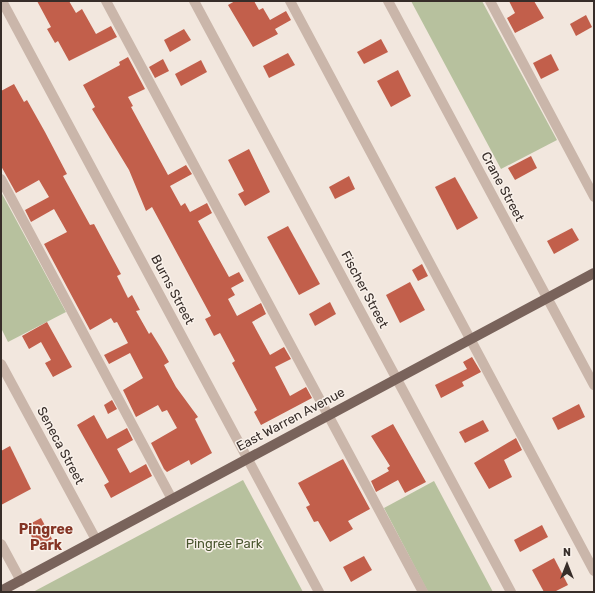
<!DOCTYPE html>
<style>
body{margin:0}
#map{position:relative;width:595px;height:593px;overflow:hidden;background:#f2e7de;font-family:Rubik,sans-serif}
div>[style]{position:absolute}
.green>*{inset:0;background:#b7c19e}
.building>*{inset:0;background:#c25f4b}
.minor>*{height:10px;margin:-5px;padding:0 5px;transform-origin:5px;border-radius:5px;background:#cab6aa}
.major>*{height:10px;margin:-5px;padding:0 5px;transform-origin:5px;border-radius:5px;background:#79635b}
span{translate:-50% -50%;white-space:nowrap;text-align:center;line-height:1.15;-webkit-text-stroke:3px #f9f1ea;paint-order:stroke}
.street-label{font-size:13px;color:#372d29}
.park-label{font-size:13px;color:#49552e}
.neighbourhood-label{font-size:14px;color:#843424;font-weight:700}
.frame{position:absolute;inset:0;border:2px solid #372d29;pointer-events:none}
.north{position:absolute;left:547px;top:545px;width:40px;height:40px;-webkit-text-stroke:3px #f9f1ea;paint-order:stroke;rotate:0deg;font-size:11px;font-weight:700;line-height:16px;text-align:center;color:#372d29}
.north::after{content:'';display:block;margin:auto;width:14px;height:18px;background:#372d29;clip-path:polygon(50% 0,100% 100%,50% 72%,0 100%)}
</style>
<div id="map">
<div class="green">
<div style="clip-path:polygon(411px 1px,482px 1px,557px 140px,501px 169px)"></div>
<div style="clip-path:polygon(1px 192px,66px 312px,8px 342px,1px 328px)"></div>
<div style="clip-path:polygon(243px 480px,303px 592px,33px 592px)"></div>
<div style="clip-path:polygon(434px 481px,493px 592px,428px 592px,384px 508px)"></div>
</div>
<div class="building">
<div style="clip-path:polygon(37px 1px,69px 1px,76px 13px,82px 9px,96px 34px,111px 26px,117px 37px,69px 61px,58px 41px,55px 43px,47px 29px,51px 27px)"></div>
<div style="clip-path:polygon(235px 1px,254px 1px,259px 10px,263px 8px,270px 20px,286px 11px,291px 20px,275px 29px,278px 34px,253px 47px,228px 5px)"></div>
<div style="clip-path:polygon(509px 1px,534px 1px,544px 18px,515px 33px,507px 18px,515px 13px)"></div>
<div style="clip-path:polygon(586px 15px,592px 27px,576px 36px,570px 24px)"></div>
<div style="clip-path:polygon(184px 29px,191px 40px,170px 52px,164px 40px)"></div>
<div style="clip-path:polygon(381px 39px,388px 52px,364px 64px,357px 52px)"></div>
<div style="clip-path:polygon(288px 53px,295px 65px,269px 78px,263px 66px)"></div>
<div style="clip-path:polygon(551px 54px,559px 70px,541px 79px,533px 63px)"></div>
<div style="clip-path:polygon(128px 57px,145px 89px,128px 97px,133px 106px,131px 107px,168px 175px,186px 165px,192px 174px,170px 186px,181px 206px,185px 203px,190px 212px,207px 203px,212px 213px,198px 221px,229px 277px,239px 272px,244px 281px,231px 288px,235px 295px,228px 299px,237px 316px,261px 303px,266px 314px,252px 322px,270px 355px,284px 347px,291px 359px,275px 367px,290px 396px,306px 387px,312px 398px,261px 425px,254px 412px,257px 410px,232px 363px,235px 361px,220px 333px,214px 336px,205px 319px,211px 316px,152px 207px,146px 211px,129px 170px,92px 109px,95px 107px,83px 85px,120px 65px,119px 62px)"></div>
<div style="clip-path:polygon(163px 59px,169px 71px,155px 78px,149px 67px)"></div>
<div style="clip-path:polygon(201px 60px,207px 72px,181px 86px,175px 74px)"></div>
<div style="clip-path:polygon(398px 70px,411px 96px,391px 107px,377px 81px)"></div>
<div style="clip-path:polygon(14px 84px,24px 102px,27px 100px,45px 132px,67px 174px,63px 176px,90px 225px,94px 224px,121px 274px,117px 276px,128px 298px,132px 295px,140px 310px,136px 311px,149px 334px,151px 332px,161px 348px,169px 362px,164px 365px,176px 387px,198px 417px,195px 419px,212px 453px,191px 465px,189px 460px,167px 472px,164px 469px,151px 443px,177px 428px,167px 410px,162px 412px,158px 405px,136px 417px,123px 390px,143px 378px,130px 353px,109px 364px,104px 355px,128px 343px,117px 322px,114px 323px,111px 318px,90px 330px,44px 244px,67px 232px,54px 209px,31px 222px,25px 210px,49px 197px,39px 180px,16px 193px,1px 166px,1px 91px)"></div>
<div style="clip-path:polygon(249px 149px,270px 192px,245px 206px,238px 194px,244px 191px,228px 160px)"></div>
<div style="clip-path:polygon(531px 156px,537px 168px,515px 180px,508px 168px)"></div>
<div style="clip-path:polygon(349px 176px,355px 189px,335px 199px,329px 187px)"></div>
<div style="clip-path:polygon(455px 177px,478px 218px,457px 230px,435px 187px)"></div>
<div style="clip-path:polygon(288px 226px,320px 284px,299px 295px,267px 237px)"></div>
<div style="clip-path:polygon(572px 228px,579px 240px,554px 254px,547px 241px)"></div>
<div style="clip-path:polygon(422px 264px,428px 276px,418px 281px,412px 270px)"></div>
<div style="clip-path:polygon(410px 282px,425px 310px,400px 323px,386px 295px)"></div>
<div style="clip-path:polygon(330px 302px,336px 314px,315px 326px,309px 314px)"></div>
<div style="clip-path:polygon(47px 322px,72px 367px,53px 377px,45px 363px,51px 360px,41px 342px,29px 349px,22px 336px)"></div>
<div style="clip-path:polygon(472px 357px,481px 372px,462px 382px,464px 386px,441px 398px,435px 385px,467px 369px,463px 362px)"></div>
<div style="clip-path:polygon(112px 400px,117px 409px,108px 414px,104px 405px)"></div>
<div style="clip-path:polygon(579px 404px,585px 417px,558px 430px,552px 418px)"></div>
<div style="clip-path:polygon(94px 415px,107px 439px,127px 428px,133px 440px,117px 449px,130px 473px,146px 464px,152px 476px,111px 498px,104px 485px,109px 482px,77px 425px)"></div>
<div style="clip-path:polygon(483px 420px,489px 431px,465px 443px,459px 432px)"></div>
<div style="clip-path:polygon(393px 424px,426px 482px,405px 493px,398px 480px,376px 492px,371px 481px,389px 471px,387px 468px,390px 466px,371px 436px)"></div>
<div style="clip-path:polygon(516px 438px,522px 450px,504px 460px,512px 477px,489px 489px,474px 463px)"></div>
<div style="clip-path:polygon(10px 446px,31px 489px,1px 505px,1px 451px)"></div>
<div style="clip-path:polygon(343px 459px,370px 509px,348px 521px,353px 529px,330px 542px,318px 521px,314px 522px,306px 507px,310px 505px,298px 483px)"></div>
<div style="clip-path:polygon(41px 518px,52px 539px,37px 547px,26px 526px)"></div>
<div style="clip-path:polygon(542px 525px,548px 537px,520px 552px,514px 540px)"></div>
<div style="clip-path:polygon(364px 556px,372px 570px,351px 582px,343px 567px)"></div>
<div style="clip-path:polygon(554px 558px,568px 585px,554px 592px,544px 592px,532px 570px)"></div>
</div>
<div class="minor">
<div style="left:2px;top:1px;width:671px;rotate:61.79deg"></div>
<div style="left:106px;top:1px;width:671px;rotate:61.79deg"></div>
<div style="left:194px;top:1px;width:671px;rotate:61.79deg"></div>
<div style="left:290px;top:1px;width:646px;rotate:61.93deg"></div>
<div style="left:388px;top:1px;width:436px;rotate:61.8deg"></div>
<div style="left:490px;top:1px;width:222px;rotate:62deg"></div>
<div style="left:1px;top:179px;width:363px;rotate:61.9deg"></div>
<div style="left:1px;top:364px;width:200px;rotate:61.6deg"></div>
<div style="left:1px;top:544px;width:42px;rotate:61.6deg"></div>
</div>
<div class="major">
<div style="left:1px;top:591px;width:673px;rotate:-28.2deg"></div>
</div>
<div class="street-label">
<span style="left:502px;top:187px;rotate:62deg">Crane Street</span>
<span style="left:172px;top:290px;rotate:62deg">Burns Street</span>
<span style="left:364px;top:290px;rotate:62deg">Fischer Street</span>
<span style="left:291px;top:420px;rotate:-28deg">East Warren Avenue</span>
<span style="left:60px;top:446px;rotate:62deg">Seneca Street</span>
</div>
<div class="park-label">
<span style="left:224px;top:544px">Pingree Park</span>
</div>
<div class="neighbourhood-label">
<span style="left:46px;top:538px">Pingree<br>Park</span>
</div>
<div class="frame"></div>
<div class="north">N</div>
</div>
